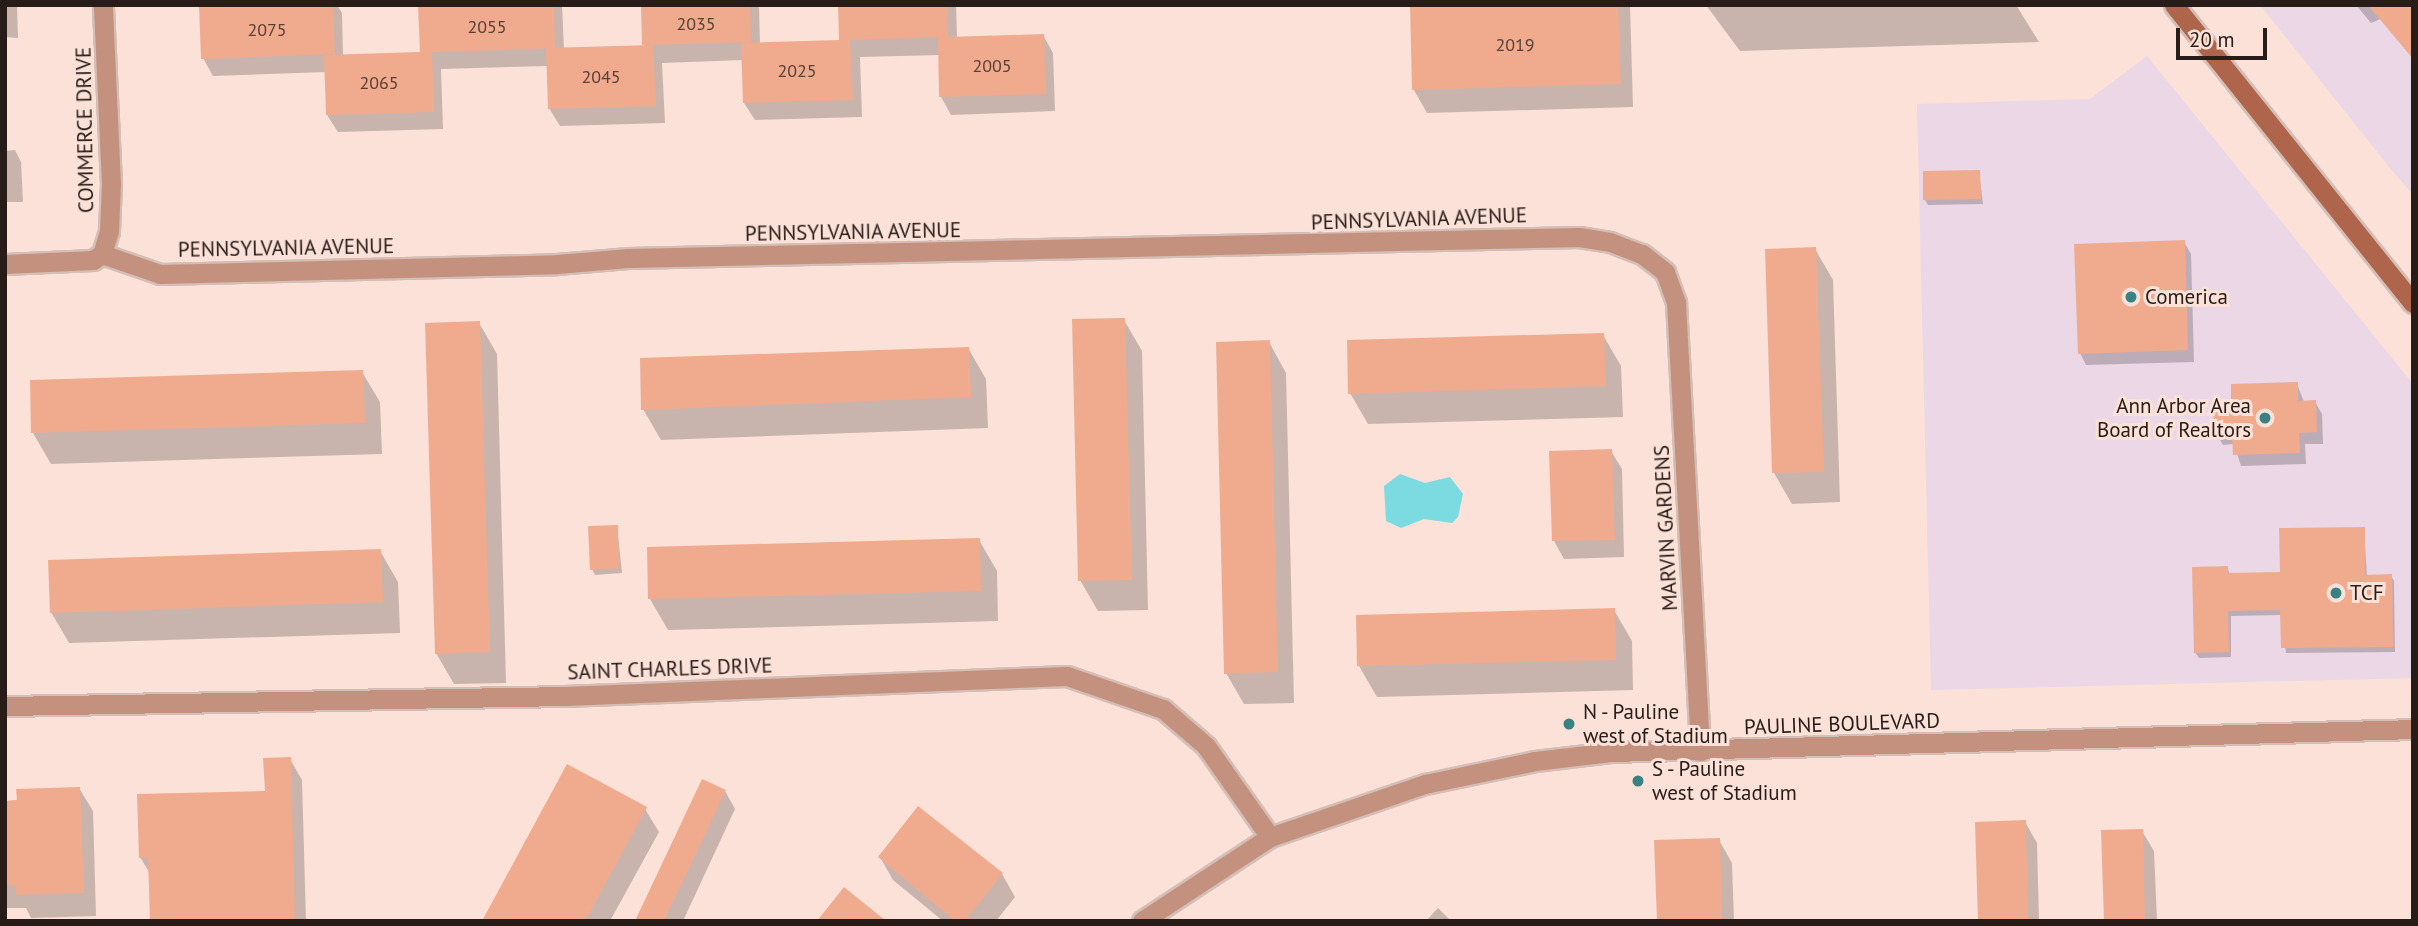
<!DOCTYPE html>
<style>
body{margin:0}
#map{position:relative;width:2418px;height:926px;overflow:hidden;background:#fbe1d7;font-family:"PT Sans",sans-serif}
div>[style]{position:absolute}
.commercial>*{inset:0;background:#ebd7e6}
.water>*{inset:0;background:#7cdbe0}
.shadow>*{inset:0;background:#0003}
.building>*{inset:0;background:#f0ab8f}
.roads{filter:drop-shadow(2px 0 #d5beb5) drop-shadow(-2px 0 #d5beb5) drop-shadow(0 2px #d5beb5) drop-shadow(0 -2px #d5beb5)}
.minor>*{height:19px;margin:-9.5px;padding:0 9.5px;transform-origin:9.5px;border-radius:9.5px;background:#c4917f}
.tertiary>*{height:19px;margin:-9.5px;padding:0 9.5px;transform-origin:9.5px;border-radius:9.5px;background:#c4917f}
.secondary>*{height:19px;margin:-9.5px;padding:0 9.5px;transform-origin:9.5px;border-radius:9.5px;background:#ae654b}
.dots>*{width:19px;height:19px;translate:-50% -50%;box-sizing:border-box;border:4px solid #fbe1d7;border-radius:50%}
span{translate:-50% -50%;white-space:nowrap;text-align:center;line-height:1.15;-webkit-text-stroke:6px #fbe1d7;paint-order:stroke}
.number-label{font-size:18px;color:#5a4036}
.number-label span{-webkit-text-stroke-width:0}
.street-label{font-size:21px;color:#281c18}
.poi-label{font-size:21px;color:#281c18}
.left{translate:0 -50%;text-align:left}
.right{translate:-100% -50%;text-align:right}
.frame{position:absolute;inset:0;border:7px solid #281c18;pointer-events:none}
.scale{position:absolute;left:2176px;top:28px;width:91px;height:32px;box-sizing:border-box;border:4px solid #281c18;border-top:0;padding-left:9px;font-size:21px;line-height:24px;white-space:nowrap;color:#281c18;-webkit-text-stroke:5px #fbe1d7;paint-order:stroke}
</style>
<div id="map">
<div class="commercial">
<div style="clip-path:polygon(2260px 5px,2413px 5px,2413px 195px,2386px 163px)"></div>
<div style="clip-path:polygon(2147px 56px,2413px 384px,2413px 678px,1931px 690px,1917px 104px,2090px 99px)"></div>
</div>
<div class="water">
<div style="clip-path:polygon(1400px 474px,1425px 483px,1450px 477px,1463px 494px,1458px 517px,1452px 523px,1424px 519px,1401px 528px,1386px 521px,1384px 486px)"></div>
</div>
<div class="shadow">
<div style="clip-path:polygon(5px 5px,17px 5px,18px 38px,5px 37px)"></div>
<div style="clip-path:polygon(201px 5px,337px 5px,342px 13px,343px 56px,422px 53px,420px 5px,562px 5px,564px 50px,645px 47px,643px 5px,759px 5px,760px 44px,841px 41px,840px 5px,956px 5px,957px 38px,1043px 35px,1053px 53px,1055px 111px,951px 115px,941px 97px,940px 55px,860px 57px,862px 117px,755px 120px,744px 103px,743px 60px,662px 63px,665px 123px,560px 126px,549px 108px,548px 66px,441px 69px,443px 129px,338px 132px,327px 115px,326px 72px,213px 76px,203px 58px)"></div>
<div style="clip-path:polygon(1411px 5px,1630px 5px,1633px 107px,1427px 113px,1414px 90px)"></div>
<div style="clip-path:polygon(1706px 5px,2016px 5px,2039px 42px,1740px 51px)"></div>
<div style="clip-path:polygon(2356px 5px,2413px 5px,2371px 23px)"></div>
<div style="clip-path:polygon(15px 150px,21px 162px,23px 202px,5px 202px,5px 151px)"></div>
<div style="clip-path:polygon(1979px 172px,1983px 204px,1928px 205px,1925px 200px)"></div>
<div style="clip-path:polygon(2184px 242px,2191px 254px,2194px 362px,2086px 365px,2080px 353px)"></div>
<div style="clip-path:polygon(1815px 249px,1833px 280px,1840px 502px,1792px 504px,1774px 473px,1767px 251px)"></div>
<div style="clip-path:polygon(1124px 320px,1142px 351px,1148px 610px,1098px 611px,1080px 580px)"></div>
<div style="clip-path:polygon(479px 323px,497px 354px,506px 683px,454px 684px,436px 653px)"></div>
<div style="clip-path:polygon(1603px 335px,1621px 366px,1623px 417px,1368px 424px,1350px 393px)"></div>
<div style="clip-path:polygon(1269px 342px,1286px 373px,1294px 703px,1244px 704px,1226px 673px)"></div>
<div style="clip-path:polygon(968px 348px,986px 379px,988px 428px,661px 440px,643px 409px)"></div>
<div style="clip-path:polygon(362px 372px,380px 402px,382px 454px,51px 464px,33px 433px)"></div>
<div style="clip-path:polygon(2297px 384px,2304px 402px,2315px 402px,2322px 414px,2323px 444px,2305px 444px,2306px 464px,2241px 466px,2234px 444px,2223px 445px,2216px 433px,2233px 405px)"></div>
<div style="clip-path:polygon(1611px 451px,1622px 469px,1624px 557px,1564px 559px,1554px 541px)"></div>
<div style="clip-path:polygon(617px 527px,622px 573px,595px 575px,592px 569px)"></div>
<div style="clip-path:polygon(2364px 529px,2367px 576px,2391px 576px,2394px 581px,2395px 652px,2286px 653px,2282px 615px,2231px 616px,2231px 657px,2199px 658px,2195px 652px,2227px 568px,2230px 574px,2281px 574px)"></div>
<div style="clip-path:polygon(979px 540px,997px 571px,998px 621px,668px 630px,650px 599px)"></div>
<div style="clip-path:polygon(380px 551px,398px 582px,400px 633px,69px 643px,51px 612px)"></div>
<div style="clip-path:polygon(1614px 610px,1632px 641px,1633px 690px,1377px 697px,1359px 666px)"></div>
<div style="clip-path:polygon(290px 759px,302px 780px,306px 921px,152px 921px,151px 875px,140px 857px,267px 792px)"></div>
<div style="clip-path:polygon(79px 788px,93px 811px,96px 916px,31px 918px,26px 908px,5px 908px,5px 802px)"></div>
<div style="clip-path:polygon(725px 791px,735px 809px,683px 921px,637px 921px)"></div>
<div style="clip-path:polygon(645px 809px,659px 832px,610px 921px,484px 921px)"></div>
<div style="clip-path:polygon(2025px 822px,2037px 843px,2039px 921px,1979px 921px)"></div>
<div style="clip-path:polygon(2142px 831px,2154px 851px,2157px 921px,2105px 921px)"></div>
<div style="clip-path:polygon(1719px 840px,1732px 863px,1734px 921px,1658px 921px)"></div>
<div style="clip-path:polygon(880px 857px,1002px 874px,1015px 897px,996px 921px,943px 921px,893px 880px)"></div>
<div style="clip-path:polygon(1438px 908px,1451px 921px,1426px 921px)"></div>
</div>
<div class="building">
<div style="clip-path:polygon(199px 5px,333px 5px,335px 54px,201px 59px)"></div>
<div style="clip-path:polygon(418px 5px,554px 5px,555px 48px,432px 52px,434px 112px,326px 115px,324px 55px,420px 52px)"></div>
<div style="clip-path:polygon(641px 5px,750px 5px,751px 42px,642px 45px)"></div>
<div style="clip-path:polygon(838px 5px,947px 5px,948px 37px,1044px 34px,1046px 94px,939px 97px,938px 37px,850px 40px,853px 100px,743px 103px,741px 43px,839px 40px)"></div>
<div style="clip-path:polygon(1410px 5px,1618px 5px,1621px 84px,1412px 90px)"></div>
<div style="clip-path:polygon(2368px 5px,2413px 5px,2413px 59px)"></div>
<div style="clip-path:polygon(653px 45px,656px 106px,548px 109px,546px 48px)"></div>
<div style="clip-path:polygon(1980px 170px,1981px 199px,1923px 200px,1923px 171px)"></div>
<div style="clip-path:polygon(2185px 240px,2188px 350px,2078px 354px,2074px 244px)"></div>
<div style="clip-path:polygon(1816px 247px,1824px 472px,1772px 473px,1765px 249px)"></div>
<div style="clip-path:polygon(1125px 318px,1132px 580px,1078px 581px,1072px 319px)"></div>
<div style="clip-path:polygon(480px 321px,490px 652px,435px 654px,425px 323px)"></div>
<div style="clip-path:polygon(1604px 333px,1606px 386px,1348px 394px,1347px 340px)"></div>
<div style="clip-path:polygon(1270px 340px,1278px 672px,1224px 674px,1216px 342px)"></div>
<div style="clip-path:polygon(969px 347px,971px 397px,641px 410px,640px 358px)"></div>
<div style="clip-path:polygon(363px 370px,365px 423px,31px 433px,30px 380px)"></div>
<div style="clip-path:polygon(2298px 382px,2298px 401px,2316px 400px,2317px 432px,2299px 433px,2300px 453px,2233px 455px,2232px 433px,2214px 433px,2213px 404px,2231px 403px,2231px 384px)"></div>
<div style="clip-path:polygon(1612px 449px,1615px 540px,1552px 541px,1549px 451px)"></div>
<div style="clip-path:polygon(618px 525px,619px 568px,590px 570px,588px 526px)"></div>
<div style="clip-path:polygon(2365px 527px,2365px 575px,2392px 574px,2393px 647px,2281px 648px,2280px 610px,2228px 611px,2229px 652px,2194px 653px,2192px 567px,2228px 566px,2228px 573px,2280px 572px,2279px 528px)"></div>
<div style="clip-path:polygon(980px 538px,981px 591px,648px 599px,647px 547px)"></div>
<div style="clip-path:polygon(381px 549px,383px 602px,50px 613px,48px 560px)"></div>
<div style="clip-path:polygon(1615px 608px,1616px 660px,1357px 666px,1356px 615px)"></div>
<div style="clip-path:polygon(291px 757px,295px 921px,150px 921px,148px 858px,139px 858px,137px 794px,265px 791px,263px 758px)"></div>
<div style="clip-path:polygon(567px 764px,647px 807px,585px 921px,482px 921px)"></div>
<div style="clip-path:polygon(702px 779px,726px 790px,664px 921px,635px 921px)"></div>
<div style="clip-path:polygon(80px 787px,84px 893px,16px 895px,16px 885px,5px 886px,5px 801px,17px 800px,16px 789px)"></div>
<div style="clip-path:polygon(918px 806px,1003px 873px,965px 921px,955px 921px,878px 857px)"></div>
<div style="clip-path:polygon(2026px 820px,2028px 921px,1978px 921px,1975px 822px)"></div>
<div style="clip-path:polygon(2143px 829px,2145px 921px,2104px 921px,2101px 830px)"></div>
<div style="clip-path:polygon(1720px 838px,1722px 921px,1657px 921px,1654px 840px)"></div>
<div style="clip-path:polygon(844px 887px,886px 921px,817px 921px)"></div>
</div>
<div class="roads">
<div class="minor">
<div style="left:102px;top:254px;width:61px;rotate:19deg"></div>
<div style="left:160px;top:274px;width:397px;rotate:-1.4deg"></div>
<div style="left:557px;top:264px;width:71px;rotate:-4.8deg"></div>
<div style="left:628px;top:258px;width:951px;rotate:-1.27deg"></div>
<div style="left:1579px;top:237px;width:31px;rotate:9deg"></div>
<div style="left:1610px;top:242px;width:34px;rotate:21deg"></div>
<div style="left:1642px;top:254px;width:29px;rotate:38deg"></div>
<div style="left:1665px;top:272px;width:33px;rotate:70deg"></div>
<div style="left:1676px;top:303px;width:449px;rotate:86.9deg"></div>
<div style="left:102px;top:254px;width:24px;rotate:-73deg"></div>
<div style="left:109px;top:231px;width:47px;rotate:-87.6deg"></div>
<div style="left:111px;top:184px;width:179px;rotate:-92.6deg"></div>
<div style="left:5px;top:264px;width:88px;rotate:-2.6deg"></div>
<div style="left:93px;top:260px;width:11px;rotate:-34deg"></div>
<div style="left:5px;top:706px;width:560px;rotate:-1.02deg"></div>
<div style="left:565px;top:696px;width:502px;rotate:-2.28deg"></div>
<div style="left:1067px;top:676px;width:102px;rotate:19deg"></div>
<div style="left:1163px;top:709px;width:57px;rotate:40.7deg"></div>
<div style="left:1206px;top:746px;width:111px;rotate:54.9deg"></div>
</div>
<div class="tertiary">
<div style="left:1142px;top:921px;width:153px;rotate:-33.3deg"></div>
<div style="left:1270px;top:837px;width:164px;rotate:-18.9deg"></div>
<div style="left:1425px;top:784px;width:112px;rotate:-11.8deg"></div>
<div style="left:1535px;top:761px;width:78px;rotate:-6.7deg"></div>
<div style="left:1612px;top:752px;width:801px;rotate:-1.64deg"></div>
</div>
<div class="secondary">
<div style="left:2174px;top:5px;width:382px;rotate:51.3deg"></div>
</div>
</div>
<div class="dots">
<div style="left:2131px;top:297px;background:#398284"></div>
<div style="left:2265px;top:418px;background:#398284"></div>
<div style="left:2336px;top:593px;background:#398284"></div>
<div style="left:1569px;top:724px;background:#398284"></div>
<div style="left:1638px;top:781px;background:#398284"></div>
</div>
<div class="number-label">
<span style="left:696px;top:24px">2035</span>
<span style="left:487px;top:27px">2055</span>
<span style="left:267px;top:30px">2075</span>
<span style="left:1515px;top:45px">2019</span>
<span style="left:992px;top:66px">2005</span>
<span style="left:797px;top:71px">2025</span>
<span style="left:601px;top:77px">2045</span>
<span style="left:379px;top:83px">2065</span>
</div>
<div class="street-label">
<span style="left:85px;top:130px;rotate:-91deg">COMMERCE DRIVE</span>
<span style="left:1419px;top:219px;rotate:-2deg">PENNSYLVANIA AVENUE</span>
<span style="left:853px;top:232px;rotate:-1deg">PENNSYLVANIA AVENUE</span>
<span style="left:286px;top:248px;rotate:-1deg">PENNSYLVANIA AVENUE</span>
<span style="left:1666px;top:528px;rotate:-93deg">MARVIN GARDENS</span>
<span style="left:670px;top:669px;rotate:-2deg">SAINT CHARLES DRIVE</span>
<span style="left:1842px;top:724px;rotate:-2deg">PAULINE BOULEVARD</span>
</div>
<div class="poi-label">
<span class="left" style="left:2145px;top:297px">Comerica</span>
<span class="right" style="left:2251px;top:418px">Ann Arbor Area<br>Board of Realtors</span>
<span class="left" style="left:2350px;top:593px">TCF</span>
<span class="left" style="left:1583px;top:724px">N - Pauline<br>west of Stadium</span>
<span class="left" style="left:1652px;top:781px">S - Pauline<br>west of Stadium</span>
</div>
<div class="frame"></div>
<div class="scale">20 m</div>
</div>
